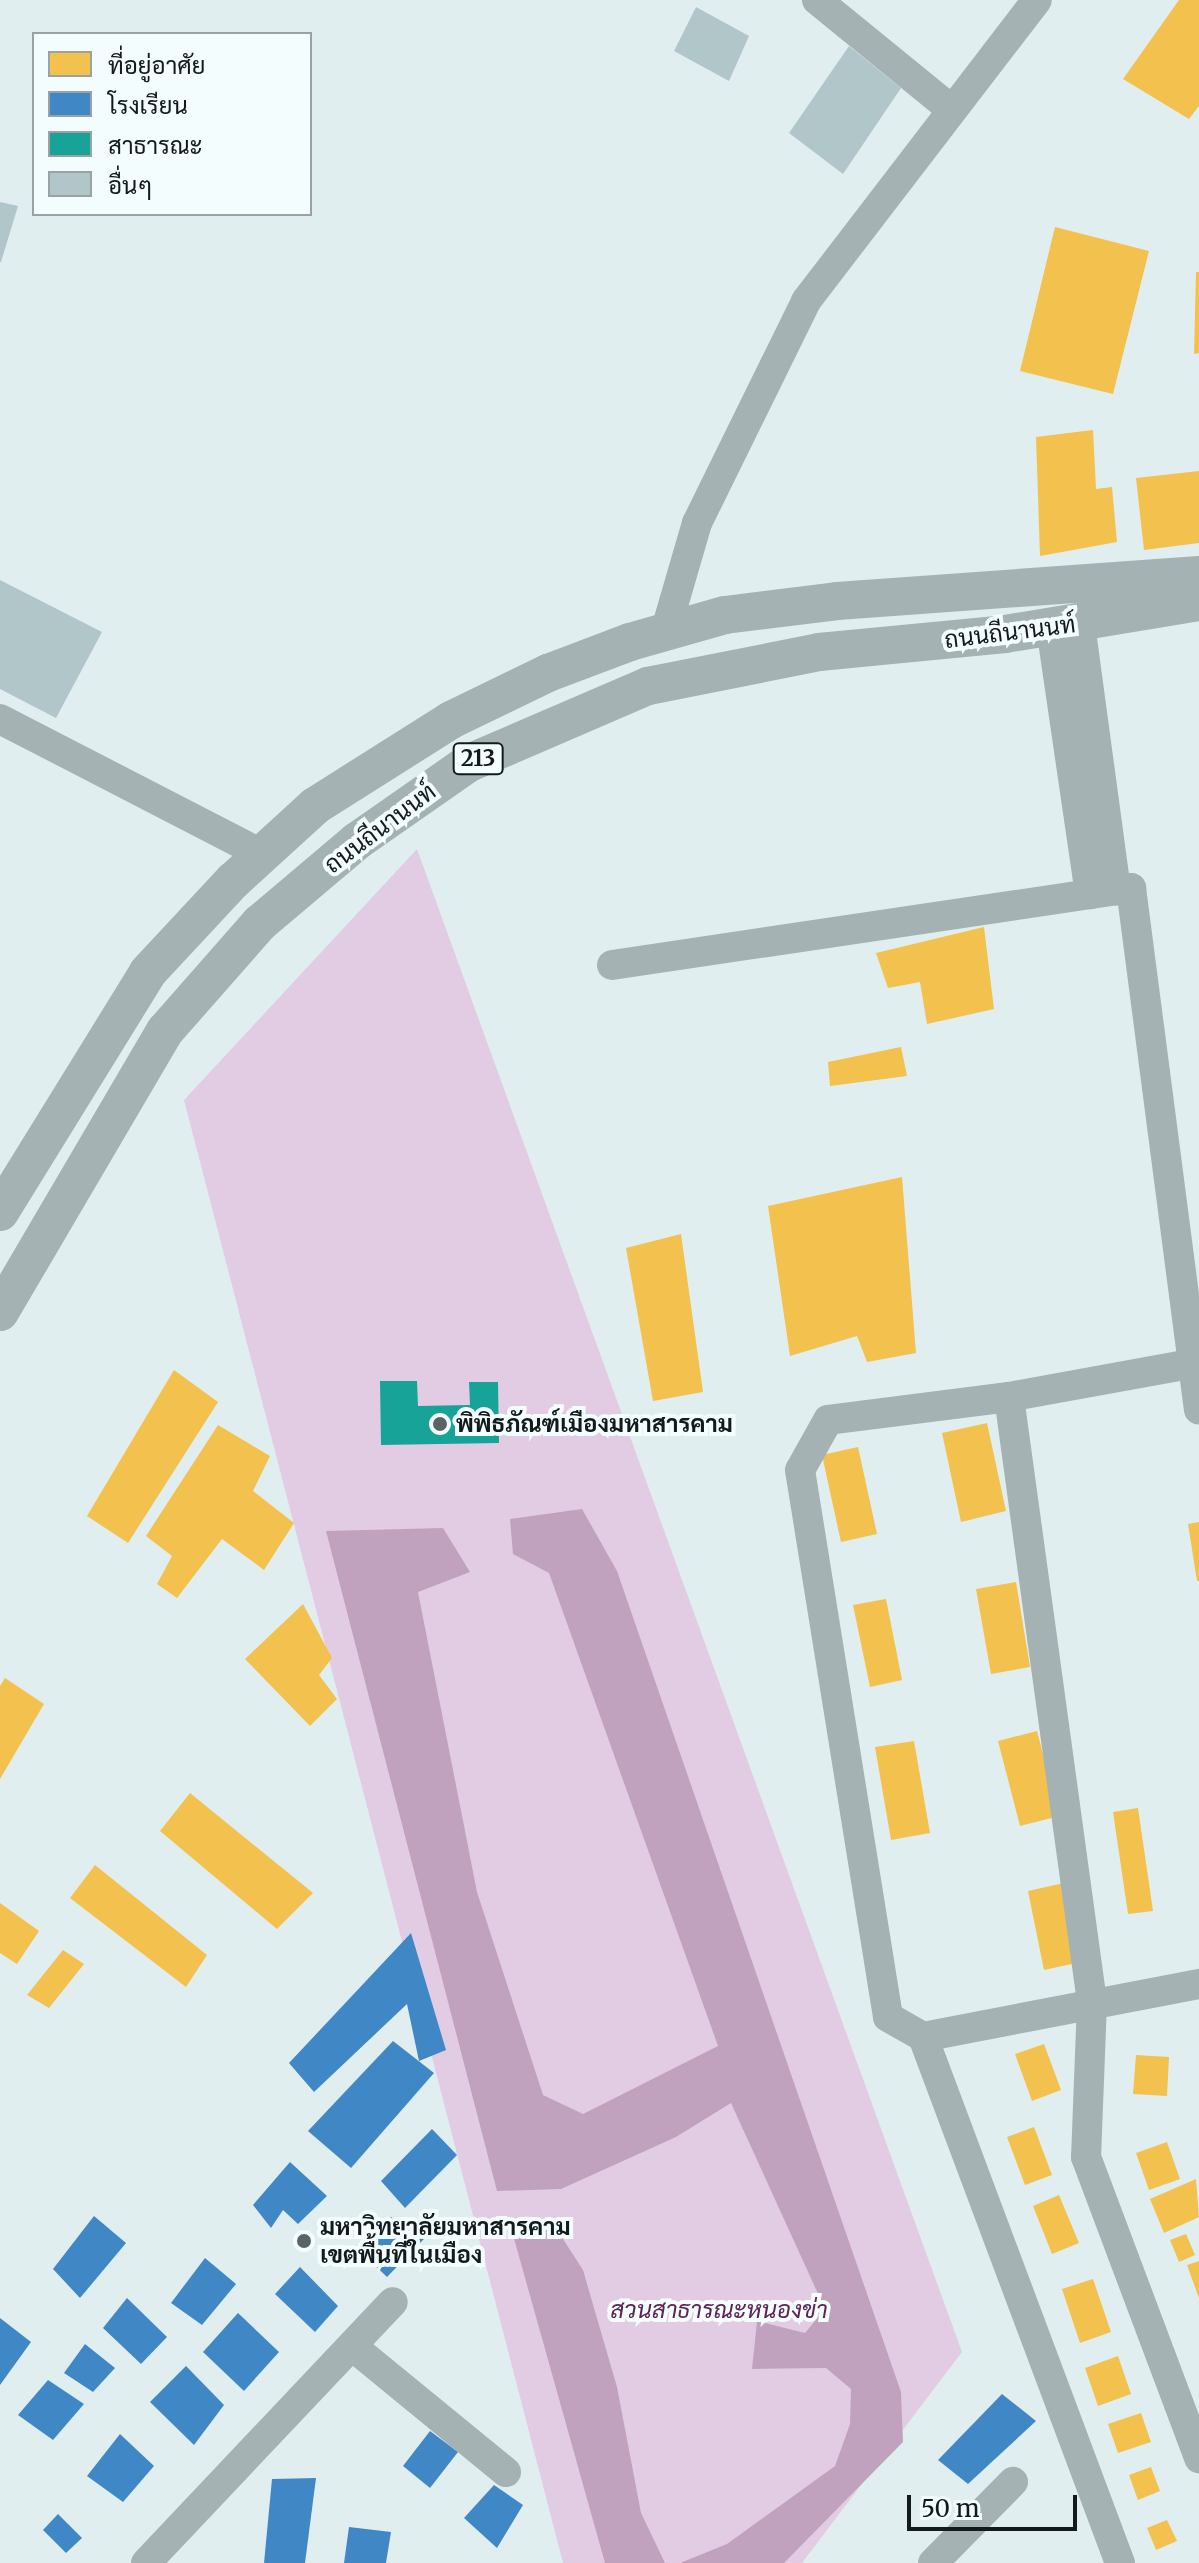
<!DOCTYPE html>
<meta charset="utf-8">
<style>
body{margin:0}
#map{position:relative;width:1199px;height:2563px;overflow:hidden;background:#e1eef0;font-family:Merriweather,Sarabun,serif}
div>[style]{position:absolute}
.green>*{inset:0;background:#e2cce3}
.water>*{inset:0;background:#c0a2be}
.homes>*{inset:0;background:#f2c14e}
.schools>*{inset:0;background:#3f88c5}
.public>*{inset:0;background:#17a398}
.building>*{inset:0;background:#b1c6c9}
.minor>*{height:30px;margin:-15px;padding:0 15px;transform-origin:15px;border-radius:15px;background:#a5b2b4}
.major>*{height:38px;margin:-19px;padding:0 19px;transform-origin:19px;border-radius:19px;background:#a5b2b4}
.dots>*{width:22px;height:22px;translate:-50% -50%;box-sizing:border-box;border:4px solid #f4fdfe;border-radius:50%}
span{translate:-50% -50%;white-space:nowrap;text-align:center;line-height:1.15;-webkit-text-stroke:8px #f4fdfe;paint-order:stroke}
.shield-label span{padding:2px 6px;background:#f4fdfe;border:2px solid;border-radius:6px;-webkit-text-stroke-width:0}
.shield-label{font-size:22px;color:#121a1b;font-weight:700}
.street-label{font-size:24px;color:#121a1b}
.poi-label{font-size:24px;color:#121a1b;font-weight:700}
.left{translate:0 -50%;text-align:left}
.park-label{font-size:24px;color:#5e2256;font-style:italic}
.legend{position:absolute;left:32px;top:32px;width:280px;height:184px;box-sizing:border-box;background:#f4fdfe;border:2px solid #9aa2a3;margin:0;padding:10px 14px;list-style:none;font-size:24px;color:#121a1b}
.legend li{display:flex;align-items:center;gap:16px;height:40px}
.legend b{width:40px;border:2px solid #9aa2a3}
.scale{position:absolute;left:907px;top:2495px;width:170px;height:36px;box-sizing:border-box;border:4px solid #121a1b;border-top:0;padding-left:10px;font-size:24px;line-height:28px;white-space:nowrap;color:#121a1b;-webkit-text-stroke:6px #f4fdfe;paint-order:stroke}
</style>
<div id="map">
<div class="green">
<div style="clip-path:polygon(417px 849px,962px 2352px,802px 2563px,563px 2563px,184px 1100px)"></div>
</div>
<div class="water">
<div style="clip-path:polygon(582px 1509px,617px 1571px,901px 2392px,903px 2442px,784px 2563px,680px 2563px,727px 2544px,835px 2466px,850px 2424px,851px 2389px,826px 2368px,752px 2369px,757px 2321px,805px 2333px,825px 2309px,731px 2103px,676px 2137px,561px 2189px,497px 2191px,326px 1531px,443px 1528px,470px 1572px,418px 1592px,477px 1892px,543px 2095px,583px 2114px,718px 2046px,549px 1573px,513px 1554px,510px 1519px)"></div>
<div style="clip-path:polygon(554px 2225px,583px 2270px,617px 2387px,641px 2513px,665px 2563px,605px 2563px,513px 2235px)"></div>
</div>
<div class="homes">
<div style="clip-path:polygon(1179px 0,1199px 0,1199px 106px,1189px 119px,1123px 79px)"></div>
<div style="clip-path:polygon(1055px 227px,1149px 251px,1113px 394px,1020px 371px)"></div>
<div style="clip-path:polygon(1196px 272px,1199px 272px,1199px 353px,1194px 354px)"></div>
<div style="clip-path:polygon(1093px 430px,1096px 489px,1112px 487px,1117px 542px,1040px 556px,1036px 437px)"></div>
<div style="clip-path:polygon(1199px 471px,1199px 543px,1144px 550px,1136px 478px)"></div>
<div style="clip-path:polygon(984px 927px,994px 1009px,927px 1024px,920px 982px,888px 988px,876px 953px)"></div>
<div style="clip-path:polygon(901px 1047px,907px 1076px,830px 1086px,828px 1062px)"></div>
<div style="clip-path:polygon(902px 1177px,916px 1353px,867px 1362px,857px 1336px,790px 1356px,768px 1206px)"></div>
<div style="clip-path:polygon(681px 1234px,703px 1392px,653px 1401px,626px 1248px)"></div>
<div style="clip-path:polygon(174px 1370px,218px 1402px,128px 1543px,87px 1516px)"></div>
<div style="clip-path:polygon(987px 1423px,1006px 1511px,961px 1522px,942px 1433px)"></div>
<div style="clip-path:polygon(218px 1425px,270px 1456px,253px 1491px,294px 1523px,264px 1570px,222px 1539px,177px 1598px,157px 1584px,172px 1556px,146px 1536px)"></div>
<div style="clip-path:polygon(858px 1447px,877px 1534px,841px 1542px,822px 1455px)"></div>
<div style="clip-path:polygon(1199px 1522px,1199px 1581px,1197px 1581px,1188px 1524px)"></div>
<div style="clip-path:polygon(1016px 1582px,1030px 1667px,991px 1674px,976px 1589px)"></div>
<div style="clip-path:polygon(886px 1599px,902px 1680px,870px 1687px,853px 1605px)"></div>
<div style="clip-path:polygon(303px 1604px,332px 1658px,319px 1675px,337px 1699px,310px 1726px,245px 1659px)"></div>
<div style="clip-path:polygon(5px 1678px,44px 1704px,0 1779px,0 1686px)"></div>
<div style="clip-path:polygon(1037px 1731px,1059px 1816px,1020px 1826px,998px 1741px)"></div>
<div style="clip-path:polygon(914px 1741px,930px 1833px,891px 1840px,875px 1747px)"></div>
<div style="clip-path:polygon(190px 1793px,313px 1893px,277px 1929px,160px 1831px)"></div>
<div style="clip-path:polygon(1138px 1808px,1153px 1911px,1128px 1914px,1113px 1812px)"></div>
<div style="clip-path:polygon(95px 1865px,207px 1955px,186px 1987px,70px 1898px)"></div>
<div style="clip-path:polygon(1064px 1883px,1081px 1962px,1044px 1970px,1028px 1891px)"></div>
<div style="clip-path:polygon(0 1903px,39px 1931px,17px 1964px,0 1953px)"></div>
<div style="clip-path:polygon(63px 1950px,84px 1964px,49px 2008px,27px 1995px)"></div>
<div style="clip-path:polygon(1044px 2044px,1061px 2090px,1032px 2101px,1015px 2054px)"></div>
<div style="clip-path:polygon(1136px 2055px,1169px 2057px,1167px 2096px,1133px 2094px)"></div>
<div style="clip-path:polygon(1034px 2127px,1052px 2175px,1025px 2185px,1007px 2137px)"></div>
<div style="clip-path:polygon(1167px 2142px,1180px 2179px,1149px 2190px,1136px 2153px)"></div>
<div style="clip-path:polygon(1196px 2179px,1199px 2217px,1164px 2233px,1150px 2199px)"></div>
<div style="clip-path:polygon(1059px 2195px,1079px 2243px,1052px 2254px,1033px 2206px)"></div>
<div style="clip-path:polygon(1186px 2234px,1195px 2255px,1179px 2262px,1170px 2240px)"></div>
<div style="clip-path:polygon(1199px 2261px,1199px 2298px,1187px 2265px)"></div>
<div style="clip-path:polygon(1093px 2279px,1111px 2332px,1080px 2343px,1062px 2289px)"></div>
<div style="clip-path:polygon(1118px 2356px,1131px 2394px,1098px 2406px,1085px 2368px)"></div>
<div style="clip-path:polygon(1141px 2413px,1151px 2442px,1118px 2453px,1108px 2424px)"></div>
<div style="clip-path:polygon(1151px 2467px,1160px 2491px,1138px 2500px,1129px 2475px)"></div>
<div style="clip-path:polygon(1167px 2520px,1177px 2541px,1156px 2550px,1147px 2528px)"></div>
</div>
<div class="schools">
<div style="clip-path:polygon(411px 1933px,446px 2050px,419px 2061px,407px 2004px,314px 2092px,289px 2063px)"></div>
<div style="clip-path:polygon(393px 2041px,434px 2073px,351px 2168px,308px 2131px)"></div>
<div style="clip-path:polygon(432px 2129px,457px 2155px,405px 2208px,381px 2181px)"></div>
<div style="clip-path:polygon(290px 2162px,327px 2196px,298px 2224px,283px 2210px,271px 2228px,253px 2205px)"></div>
<div style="clip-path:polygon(94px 2216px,126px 2243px,80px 2298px,53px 2269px)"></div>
<div style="clip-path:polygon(391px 2217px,424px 2239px,387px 2277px,358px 2249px)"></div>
<div style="clip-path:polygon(205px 2258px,236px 2284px,202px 2325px,171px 2303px)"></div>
<div style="clip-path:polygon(300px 2267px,338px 2306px,315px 2332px,275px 2294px)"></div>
<div style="clip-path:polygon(127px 2298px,167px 2337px,141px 2364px,103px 2328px)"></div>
<div style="clip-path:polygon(238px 2313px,279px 2352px,244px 2391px,203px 2352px)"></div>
<div style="clip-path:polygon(0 2318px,31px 2342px,0 2385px)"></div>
<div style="clip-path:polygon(85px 2344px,115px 2368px,93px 2392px,64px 2373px)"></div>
<div style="clip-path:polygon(186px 2366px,224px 2405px,194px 2445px,150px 2402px)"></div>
<div style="clip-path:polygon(48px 2380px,84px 2404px,53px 2440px,18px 2415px)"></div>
<div style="clip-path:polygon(1002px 2394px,1036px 2421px,968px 2484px,938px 2460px)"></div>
<div style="clip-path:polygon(430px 2431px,458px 2452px,430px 2488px,403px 2466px)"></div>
<div style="clip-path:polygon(120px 2434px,154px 2466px,123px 2502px,87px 2476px)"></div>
<div style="clip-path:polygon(316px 2478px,305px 2563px,264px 2563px,272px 2479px)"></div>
<div style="clip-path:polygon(494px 2485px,523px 2505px,497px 2548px,464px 2518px)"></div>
<div style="clip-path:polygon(58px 2514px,82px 2538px,66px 2553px,43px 2530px)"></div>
<div style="clip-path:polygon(349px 2527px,391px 2532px,386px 2563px,344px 2563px)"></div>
</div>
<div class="public">
<div style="clip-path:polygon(380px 1381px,417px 1381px,418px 1406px,470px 1405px,469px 1382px,498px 1382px,499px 1443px,381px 1445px)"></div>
</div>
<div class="building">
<div style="clip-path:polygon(696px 7px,749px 36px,729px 81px,674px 51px)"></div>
<div style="clip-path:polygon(849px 46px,901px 88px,843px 174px,789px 133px)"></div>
<div style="clip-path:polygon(0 202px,18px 206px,1px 262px,0 262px)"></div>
<div style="clip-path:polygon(0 580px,102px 632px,56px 718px,0 689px)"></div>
</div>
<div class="minor">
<div style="left:817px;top:0;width:174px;rotate:39.2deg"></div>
<div style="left:1080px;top:624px;width:269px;rotate:82.3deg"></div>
<div style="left:1051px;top:627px;width:270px;rotate:81.7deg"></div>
<div style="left:665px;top:633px;width:115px;rotate:-73.8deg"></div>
<div style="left:697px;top:523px;width:247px;rotate:-63.8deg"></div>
<div style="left:806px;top:301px;width:379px;rotate:-52.5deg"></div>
<div style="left:0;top:719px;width:295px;rotate:27.3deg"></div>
<div style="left:612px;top:965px;width:525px;rotate:-8.44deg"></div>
<div style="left:1131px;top:888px;width:526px;rotate:82.58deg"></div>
<div style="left:1190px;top:1364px;width:184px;rotate:169.7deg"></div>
<div style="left:1009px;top:1397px;width:182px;rotate:172.8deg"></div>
<div style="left:828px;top:1420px;width:57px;rotate:119.2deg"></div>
<div style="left:800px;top:1470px;width:554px;rotate:80.86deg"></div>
<div style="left:888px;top:2017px;width:40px;rotate:29.7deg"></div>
<div style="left:923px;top:2037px;width:281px;rotate:-10.9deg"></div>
<div style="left:1009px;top:1397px;width:611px;rotate:82.19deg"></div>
<div style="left:1092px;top:2002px;width:155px;rotate:92.2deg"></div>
<div style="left:1086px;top:2157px;width:322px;rotate:69.4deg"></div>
<div style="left:923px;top:2037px;width:562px;rotate:69.47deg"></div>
<div style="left:352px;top:2346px;width:199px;rotate:39.3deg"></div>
<div style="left:146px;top:2563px;width:359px;rotate:-46.6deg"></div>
<div style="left:933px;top:2563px;width:114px;rotate:-45.4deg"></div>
</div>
<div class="major">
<div style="left:0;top:1212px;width:282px;rotate:-58.3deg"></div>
<div style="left:148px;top:972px;width:125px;rotate:-47deg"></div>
<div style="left:233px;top:881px;width:111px;rotate:-42.4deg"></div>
<div style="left:315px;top:806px;width:161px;rotate:-32.3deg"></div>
<div style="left:451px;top:720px;width:108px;rotate:-25.9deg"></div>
<div style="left:548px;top:673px;width:88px;rotate:-20.7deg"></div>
<div style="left:630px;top:642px;width:99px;rotate:-15.9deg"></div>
<div style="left:725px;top:615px;width:113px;rotate:-7.1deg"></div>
<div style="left:837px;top:601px;width:363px;rotate:-4.1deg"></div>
<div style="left:0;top:1312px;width:326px;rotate:-59.6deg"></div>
<div style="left:165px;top:1031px;width:144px;rotate:-48.7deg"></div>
<div style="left:260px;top:923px;width:127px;rotate:-40.2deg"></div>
<div style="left:357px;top:841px;width:136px;rotate:-34.9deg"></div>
<div style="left:469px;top:763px;width:195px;rotate:-23.3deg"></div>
<div style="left:648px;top:686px;width:174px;rotate:-11.2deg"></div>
<div style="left:819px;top:652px;width:187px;rotate:-5.5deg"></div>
<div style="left:1005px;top:634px;width:197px;rotate:-9.4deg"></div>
</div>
<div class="dots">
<div style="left:440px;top:1424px;background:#5a6466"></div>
<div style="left:304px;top:2241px;background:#5a6466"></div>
</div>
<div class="shield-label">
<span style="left:478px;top:759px">213</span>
</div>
<div class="street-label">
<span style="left:1010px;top:632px;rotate:-7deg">ถนนถีนานนท์</span>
<span style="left:380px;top:828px;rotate:-37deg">ถนนถีนานนท์</span>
</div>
<div class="poi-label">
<span class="left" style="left:456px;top:1424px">พิพิธภัณฑ์เมืองมหาสารคาม</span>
<span class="left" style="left:320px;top:2241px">มหาวิทยาลัยมหาสารคาม<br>เขตพื้นที่ในเมือง</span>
</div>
<div class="park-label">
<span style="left:719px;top:2310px">สวนสาธารณะหนองข่า</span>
</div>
<ul class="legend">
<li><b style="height:22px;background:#f2c14e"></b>ที่อยู่อาศัย</li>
<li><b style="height:22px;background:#3f88c5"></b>โรงเรียน</li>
<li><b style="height:22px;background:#17a398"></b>สาธารณะ</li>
<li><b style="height:22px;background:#b1c6c9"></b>อื่นๆ</li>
</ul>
<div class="scale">50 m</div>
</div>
